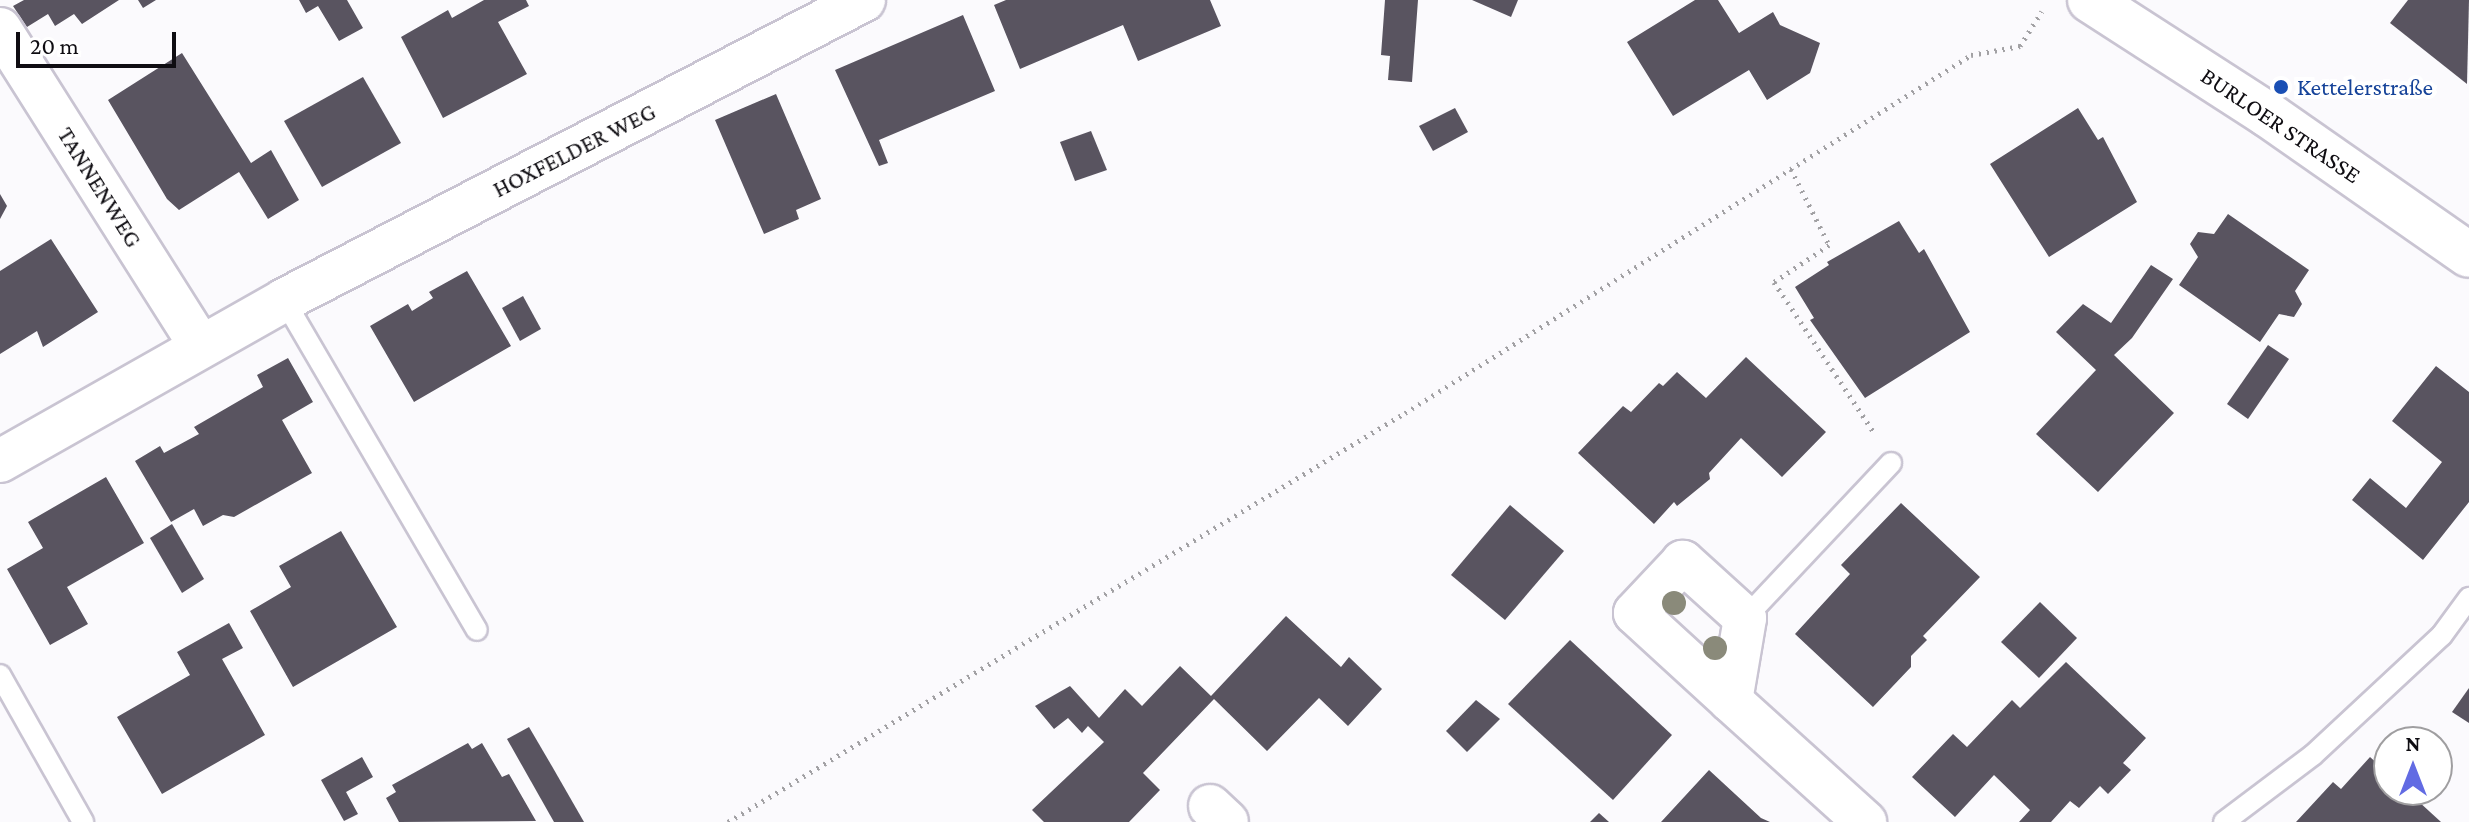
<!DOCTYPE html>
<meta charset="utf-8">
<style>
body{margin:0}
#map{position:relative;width:2469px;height:822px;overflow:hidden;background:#fbfafd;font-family:"Crimson Pro",serif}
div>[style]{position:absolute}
.building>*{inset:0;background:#595460}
.path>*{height:5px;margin-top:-2.5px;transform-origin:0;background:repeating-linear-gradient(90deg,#a2a1a4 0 2px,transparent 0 8px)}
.roads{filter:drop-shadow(2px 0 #c9c4d2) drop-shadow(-2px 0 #c9c4d2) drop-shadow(0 2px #c9c4d2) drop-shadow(0 -2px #c9c4d2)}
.lane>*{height:20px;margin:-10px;padding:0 10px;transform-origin:10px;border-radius:10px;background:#fff}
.street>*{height:42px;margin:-21px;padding:0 21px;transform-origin:21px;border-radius:21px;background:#fff}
.secondary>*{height:44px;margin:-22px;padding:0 22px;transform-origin:22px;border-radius:22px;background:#fff}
.trees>*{width:24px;height:24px;margin:-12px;border-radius:50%;background:#8a8a7a}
.dots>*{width:22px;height:22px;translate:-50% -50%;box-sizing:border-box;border:4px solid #fff;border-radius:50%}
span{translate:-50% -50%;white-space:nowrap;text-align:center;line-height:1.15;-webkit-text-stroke:8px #fff;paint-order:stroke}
.transit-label{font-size:24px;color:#164399}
.left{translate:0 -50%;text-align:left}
.street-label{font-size:24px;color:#0f0d12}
.north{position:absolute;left:2373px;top:726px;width:80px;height:80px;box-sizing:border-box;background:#fff;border:2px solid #9f9ea0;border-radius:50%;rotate:0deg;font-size:22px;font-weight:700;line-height:32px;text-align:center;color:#0f0d12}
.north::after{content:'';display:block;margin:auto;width:28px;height:36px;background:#626be3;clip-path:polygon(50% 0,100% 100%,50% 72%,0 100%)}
.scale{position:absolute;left:16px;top:32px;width:160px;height:36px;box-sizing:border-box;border:4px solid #0f0d12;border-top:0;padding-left:10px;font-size:24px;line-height:28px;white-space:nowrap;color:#0f0d12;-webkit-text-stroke:6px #fff;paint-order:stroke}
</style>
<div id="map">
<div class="building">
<div style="clip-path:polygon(24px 0,119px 0,82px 24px,74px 14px,55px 26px,48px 14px,27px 27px,13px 6px)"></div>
<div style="clip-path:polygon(138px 0,156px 0,143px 8px)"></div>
<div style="clip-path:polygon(299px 0,347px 0,363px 28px,339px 41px,318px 6px,306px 13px)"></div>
<div style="clip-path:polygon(484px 0,526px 0,529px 6px,498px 22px,527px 74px,443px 118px,401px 37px,448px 10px,452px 18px)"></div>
<div style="clip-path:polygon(1006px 0,1210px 0,1221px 26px,1138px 61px,1123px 25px,1020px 69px,994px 5px)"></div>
<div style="clip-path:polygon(1385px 0,1418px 0,1412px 82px,1388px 80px,1390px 56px,1381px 55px)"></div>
<div style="clip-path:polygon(1472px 0,1518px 0,1511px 17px)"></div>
<div style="clip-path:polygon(1695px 0,1718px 0,1739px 33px,1773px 12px,1780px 25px,1820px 43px,1810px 73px,1767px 100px,1749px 70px,1673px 116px,1627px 42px)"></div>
<div style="clip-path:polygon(2408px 0,2469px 0,2467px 84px,2390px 23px)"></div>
<div style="clip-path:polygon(963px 15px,995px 91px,879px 140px,888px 163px,879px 166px,835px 70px)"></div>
<div style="clip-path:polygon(182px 53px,251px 163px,271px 150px,299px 200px,268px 219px,239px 172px,179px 210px,167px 199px,108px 100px)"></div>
<div style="clip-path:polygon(363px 77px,401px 143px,322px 187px,284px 121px)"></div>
<div style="clip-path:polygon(776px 94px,821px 199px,796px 210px,799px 219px,764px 234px,715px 120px)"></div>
<div style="clip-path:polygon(1455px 108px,1468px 132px,1433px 151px,1419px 126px)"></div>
<div style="clip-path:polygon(2078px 108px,2098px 140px,2103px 137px,2137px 202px,2049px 257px,1990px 164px)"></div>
<div style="clip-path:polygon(1091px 131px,1107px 170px,1075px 181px,1060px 142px)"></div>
<div style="clip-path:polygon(0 194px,7px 206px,0 219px)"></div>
<div style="clip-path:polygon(2228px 214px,2309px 270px,2295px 291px,2302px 304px,2294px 317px,2279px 314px,2260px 342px,2179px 285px,2198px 257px,2190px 244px,2198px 232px,2214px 234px)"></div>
<div style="clip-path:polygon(1899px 221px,1919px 253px,1924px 249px,1970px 332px,1865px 398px,1810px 320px,1814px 318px,1795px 287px,1829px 265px,1827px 262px)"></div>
<div style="clip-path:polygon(51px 239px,98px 312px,43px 347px,37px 331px,0 354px,0 271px)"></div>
<div style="clip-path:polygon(2151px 265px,2173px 279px,2132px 338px,2114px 355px,2174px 413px,2098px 492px,2036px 434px,2096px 370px,2056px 332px,2083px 304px,2111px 323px)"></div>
<div style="clip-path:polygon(467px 271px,511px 346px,414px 402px,370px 326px,408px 304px,412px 311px,433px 298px,429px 292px)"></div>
<div style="clip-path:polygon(523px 296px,541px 329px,520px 341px,502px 308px)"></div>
<div style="clip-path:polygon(2268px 345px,2289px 359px,2248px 419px,2227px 404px)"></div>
<div style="clip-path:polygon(1746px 357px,1826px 432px,1782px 477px,1741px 438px,1709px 473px,1710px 479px,1677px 506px,1674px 502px,1654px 524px,1578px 453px,1623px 406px,1631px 412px,1659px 383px,1663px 386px,1677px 372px,1706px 398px)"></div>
<div style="clip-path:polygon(288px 358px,313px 402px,282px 420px,312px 473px,234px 517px,223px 515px,203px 526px,194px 509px,171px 522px,135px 461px,160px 446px,164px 453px,199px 434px,194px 427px,263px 387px,257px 375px)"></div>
<div style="clip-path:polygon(2436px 366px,2469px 392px,2469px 502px,2423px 560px,2352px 500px,2370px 478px,2406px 508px,2442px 462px,2392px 421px)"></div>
<div style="clip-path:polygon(106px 477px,144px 543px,67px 587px,88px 624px,50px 645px,7px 569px,43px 548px,28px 522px)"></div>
<div style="clip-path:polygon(1901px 503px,1980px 577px,1923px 636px,1927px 640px,1911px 656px,1911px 667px,1873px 707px,1795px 634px,1850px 574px,1841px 565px)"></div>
<div style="clip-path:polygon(1510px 505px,1564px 551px,1505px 620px,1451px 575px)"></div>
<div style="clip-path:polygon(172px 524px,204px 579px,182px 593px,150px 538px)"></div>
<div style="clip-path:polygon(341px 531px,397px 627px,293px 687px,250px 611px,291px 587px,279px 566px)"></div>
<div style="clip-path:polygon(2040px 602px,2077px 638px,2039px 678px,2001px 642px)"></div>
<div style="clip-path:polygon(1286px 616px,1341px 667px,1349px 657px,1382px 689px,1348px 726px,1319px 698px,1267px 751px,1214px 699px,1143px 773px,1160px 790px,1129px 822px,1044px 822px,1032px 810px,1104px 742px,1088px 726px,1082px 733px,1068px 718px,1054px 729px,1035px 706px,1070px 686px,1099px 718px,1125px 689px,1142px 706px,1180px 666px,1211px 696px)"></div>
<div style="clip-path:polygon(229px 623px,243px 648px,222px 659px,265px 735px,162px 794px,117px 717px,190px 675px,177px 652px)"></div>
<div style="clip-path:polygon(1570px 640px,1672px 735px,1613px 800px,1508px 704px)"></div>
<div style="clip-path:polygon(2066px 662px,2146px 738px,2123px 763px,2131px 770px,2108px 794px,2100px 786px,2079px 808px,2070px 801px,2051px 822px,2019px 822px,2030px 810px,1994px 775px,1955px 817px,1912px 777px,1953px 734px,1967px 747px,2012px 700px,2020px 708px)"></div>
<div style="clip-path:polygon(2469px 688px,2469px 723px,2452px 712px)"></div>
<div style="clip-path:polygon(1476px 700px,1500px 719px,1467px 752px,1446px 731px)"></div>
<div style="clip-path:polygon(529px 727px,553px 768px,584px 822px,554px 822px,507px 739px)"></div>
<div style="clip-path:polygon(468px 743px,472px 749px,482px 743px,502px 777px,509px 774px,536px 821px,399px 822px,386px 798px,396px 792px,392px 785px)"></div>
<div style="clip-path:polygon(362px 757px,373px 777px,346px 792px,358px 814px,344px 821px,321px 780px)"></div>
<div style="clip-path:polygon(2370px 757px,2389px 774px,2389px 790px,2406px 790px,2441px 822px,2296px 822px,2333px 782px,2341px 789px)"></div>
<div style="clip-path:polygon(1709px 770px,1761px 818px,1770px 822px,1661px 822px)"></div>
<div style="clip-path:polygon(1599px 813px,1609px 822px,1590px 822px)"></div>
</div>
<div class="path">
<div style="left:1791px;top:169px;width:85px;rotate:63.4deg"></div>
<div style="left:1829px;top:245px;width:66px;rotate:146.1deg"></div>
<div style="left:1774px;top:282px;width:179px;rotate:56.4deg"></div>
<div style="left:728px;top:822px;width:791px;rotate:-31.14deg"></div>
<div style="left:1405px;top:413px;width:670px;rotate:-32.31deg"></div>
<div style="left:1971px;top:55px;width:50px;rotate:-10.4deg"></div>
<div style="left:2020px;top:46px;width:41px;rotate:-57.8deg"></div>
</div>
<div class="roads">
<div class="lane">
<div style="left:284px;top:300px;width:382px;rotate:59.7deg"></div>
<div style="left:1745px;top:618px;width:213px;rotate:-46.7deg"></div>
<div style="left:0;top:675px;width:169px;rotate:60.5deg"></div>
<div style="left:2224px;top:822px;width:111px;rotate:-37deg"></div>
<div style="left:2313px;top:755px;width:176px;rotate:-42.9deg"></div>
<div style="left:2442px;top:635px;width:46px;rotate:-53.9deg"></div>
</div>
<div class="street">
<div style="left:0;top:29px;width:374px;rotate:57.7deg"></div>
<div style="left:0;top:461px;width:326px;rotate:-29.5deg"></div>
<div style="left:284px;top:300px;width:653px;rotate:-27.35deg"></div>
<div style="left:1731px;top:701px;width:84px;rotate:-80.4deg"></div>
<div style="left:1745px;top:618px;width:84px;rotate:-137.9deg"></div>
<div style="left:1683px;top:562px;width:70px;rotate:133.3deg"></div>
<div style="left:1635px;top:613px;width:130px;rotate:42.5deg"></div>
<div style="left:1731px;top:701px;width:181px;rotate:42.1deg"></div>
<div style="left:1210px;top:806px;width:23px;rotate:43deg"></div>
</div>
<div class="secondary">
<div style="left:2090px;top:0;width:211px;rotate:32.8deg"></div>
<div style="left:2267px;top:114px;width:246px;rotate:34.9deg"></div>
</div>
</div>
<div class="trees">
<div style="left:1674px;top:603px"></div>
<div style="left:1715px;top:648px"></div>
</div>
<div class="dots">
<div style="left:2281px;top:87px;background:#1a4fb4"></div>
</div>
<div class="transit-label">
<span class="left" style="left:2297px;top:87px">Kettelerstraße</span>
</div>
<div class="street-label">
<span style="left:2281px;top:125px;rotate:34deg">BURLOER STRASSE</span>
<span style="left:574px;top:150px;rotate:-27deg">HOXFELDER WEG</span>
<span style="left:100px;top:187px;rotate:58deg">TANNENWEG</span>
</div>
<div class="north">N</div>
<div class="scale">20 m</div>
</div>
